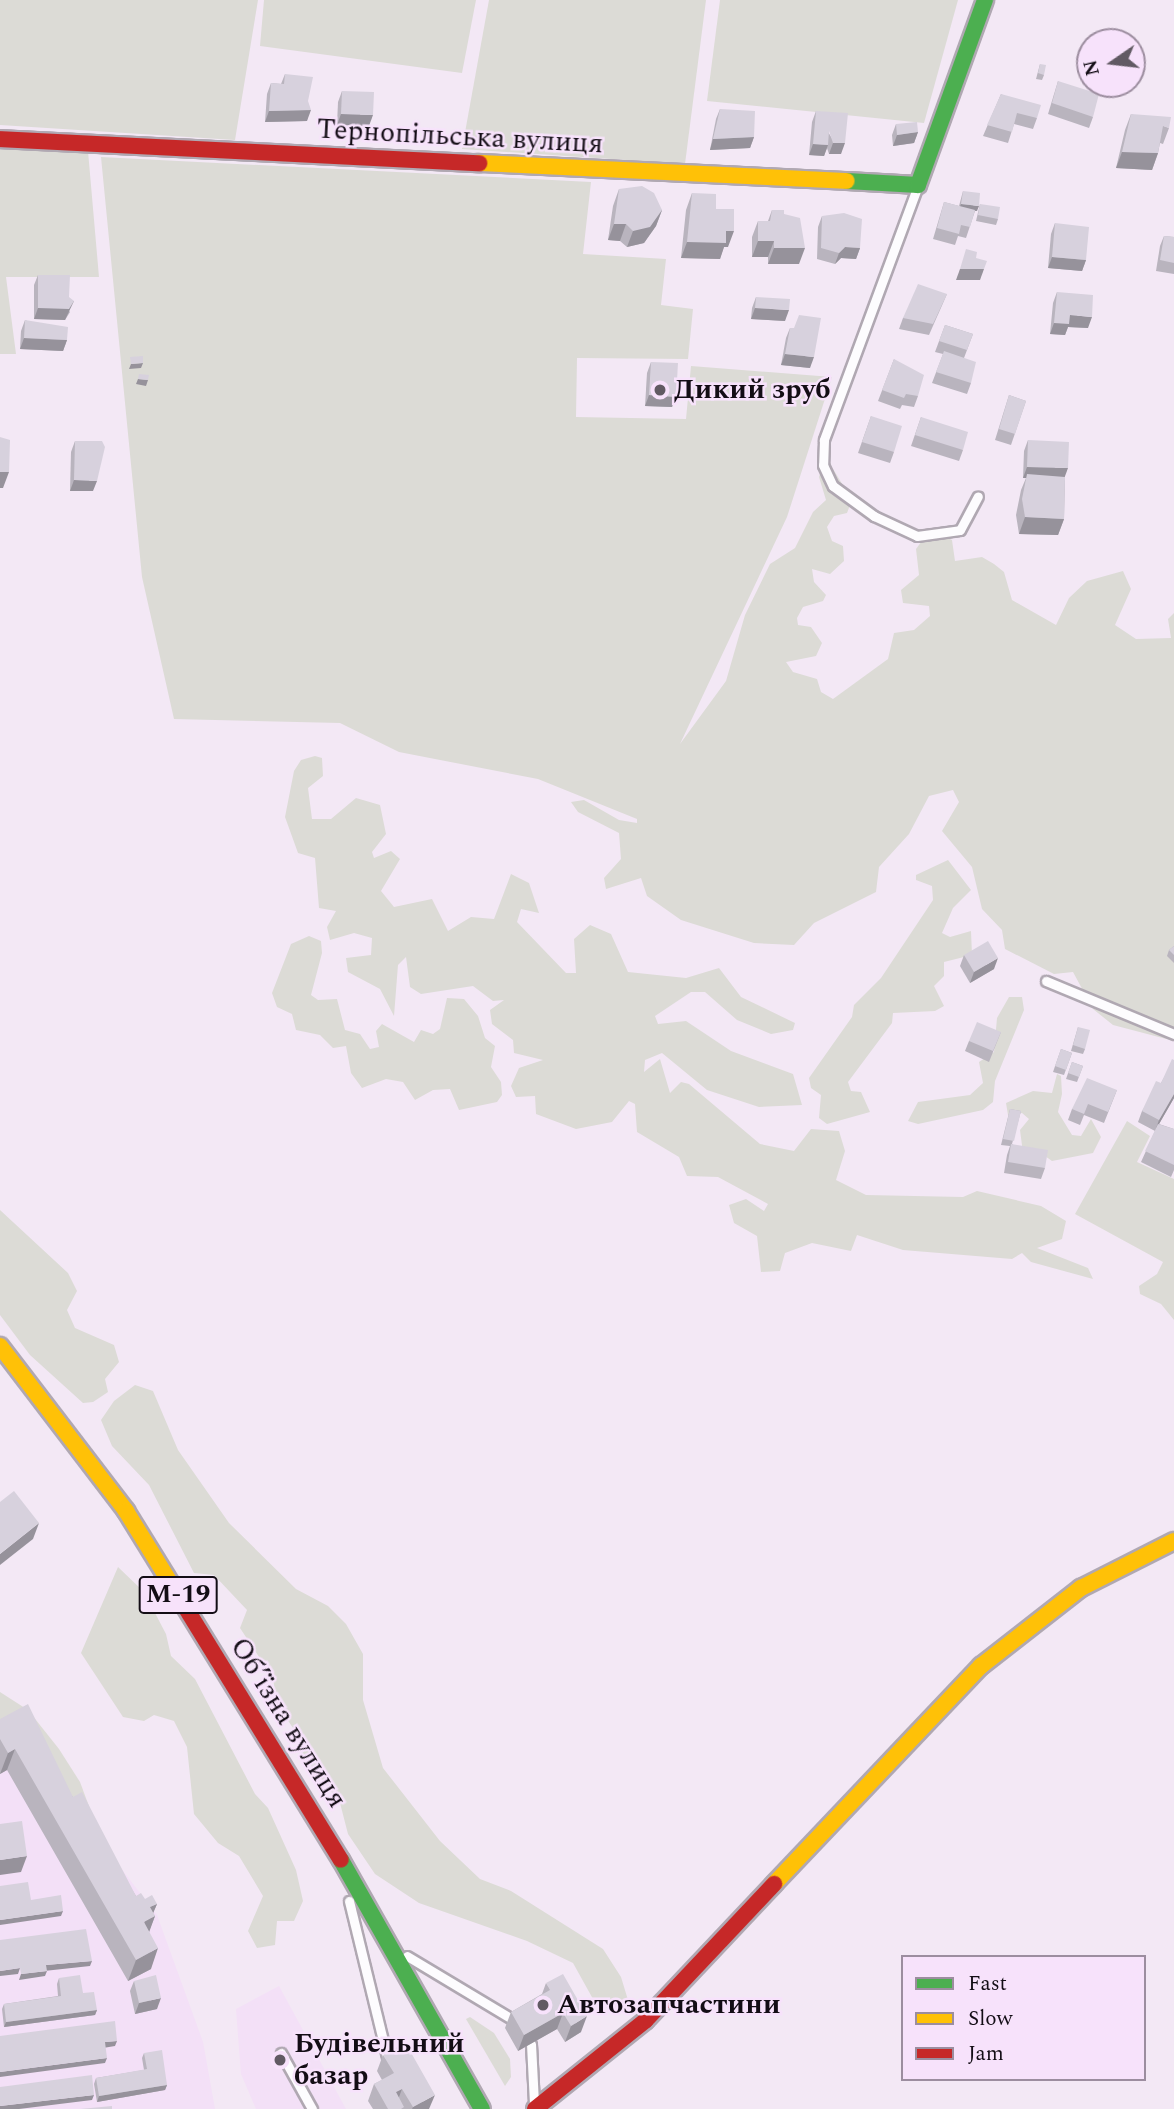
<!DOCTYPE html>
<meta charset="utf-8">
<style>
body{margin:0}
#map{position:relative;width:1174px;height:2109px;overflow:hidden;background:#f3e8f5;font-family:Spectral,serif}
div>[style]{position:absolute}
.built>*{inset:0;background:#f3e0f7}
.green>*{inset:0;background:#dcdbd6}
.roads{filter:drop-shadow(2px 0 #b0a8b2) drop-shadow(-2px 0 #b0a8b2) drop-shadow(0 2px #b0a8b2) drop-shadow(0 -2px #b0a8b2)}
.lane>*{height:9px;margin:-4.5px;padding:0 4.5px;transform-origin:4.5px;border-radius:4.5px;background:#fdfcfe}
.fast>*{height:16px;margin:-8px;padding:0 8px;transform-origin:8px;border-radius:8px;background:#4caf50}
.slow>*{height:16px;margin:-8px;padding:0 8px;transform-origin:8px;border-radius:8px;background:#ffc107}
.jam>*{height:16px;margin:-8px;padding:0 8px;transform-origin:8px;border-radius:8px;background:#c62828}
.wall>*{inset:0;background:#b9b4be}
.shaded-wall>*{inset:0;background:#96929b}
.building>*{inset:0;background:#d7d1dd}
.dots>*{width:19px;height:19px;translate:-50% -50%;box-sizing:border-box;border:4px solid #f7e2fb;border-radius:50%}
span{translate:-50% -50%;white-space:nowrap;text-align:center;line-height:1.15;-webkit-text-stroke:5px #f7e2fb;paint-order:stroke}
.shield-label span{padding:2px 5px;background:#f7e2fb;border:2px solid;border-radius:5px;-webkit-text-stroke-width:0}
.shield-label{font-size:26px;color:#130d15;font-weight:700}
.street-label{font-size:28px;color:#130d15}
.poi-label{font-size:28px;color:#130d15;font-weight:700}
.left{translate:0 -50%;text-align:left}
.legend{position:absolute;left:901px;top:1955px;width:245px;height:126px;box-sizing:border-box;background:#f7e2fb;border:2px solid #9c8d9f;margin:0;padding:9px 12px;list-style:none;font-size:21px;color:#130d15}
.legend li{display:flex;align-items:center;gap:14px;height:35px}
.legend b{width:35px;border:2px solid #9c8d9f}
.north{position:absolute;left:1076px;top:28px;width:70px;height:70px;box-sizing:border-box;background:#f7e2fb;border:2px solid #9c8d9f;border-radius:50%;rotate:256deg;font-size:19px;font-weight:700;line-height:28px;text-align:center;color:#130d15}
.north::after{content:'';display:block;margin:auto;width:24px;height:32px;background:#615a63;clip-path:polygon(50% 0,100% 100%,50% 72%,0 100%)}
</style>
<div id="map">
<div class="built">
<div style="clip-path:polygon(0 1711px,157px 1915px,203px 2042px,215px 2109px,0 2109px)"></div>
<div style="clip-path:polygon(279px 1986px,346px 2109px,256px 2109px,241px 2074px,236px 2009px)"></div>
</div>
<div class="green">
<div style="clip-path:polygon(0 0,258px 0,235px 140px,0 125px)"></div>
<div style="clip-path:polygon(264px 0,476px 0,462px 73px,260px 46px)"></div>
<div style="clip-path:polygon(489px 0,706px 0,685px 164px,462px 149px)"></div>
<div style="clip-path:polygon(720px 0,958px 0,924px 123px,707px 101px)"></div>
<div style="clip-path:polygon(0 147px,88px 151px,99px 277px,6px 277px,16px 354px,0 354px)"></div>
<div style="clip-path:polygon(101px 157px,591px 182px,583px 254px,666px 259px,661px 305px,693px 309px,688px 359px,577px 358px,576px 417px,686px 419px,691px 366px,832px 377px,787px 517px,680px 744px,726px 681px,745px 615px,770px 564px,795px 548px,813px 512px,826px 500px,819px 477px,823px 465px,833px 469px,852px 500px,847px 513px,834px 516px,827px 527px,832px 541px,843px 546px,844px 561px,830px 574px,812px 569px,814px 582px,826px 595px,823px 601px,803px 607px,797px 618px,798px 625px,811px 627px,822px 643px,816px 656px,786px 662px,793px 672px,817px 679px,821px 692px,833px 699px,888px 659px,894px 633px,914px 630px,930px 616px,929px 606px,903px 603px,901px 590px,919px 575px,916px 549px,930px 530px,952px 540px,955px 561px,982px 557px,994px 564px,1004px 572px,1012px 600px,1056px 625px,1069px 598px,1087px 581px,1123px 571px,1131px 589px,1115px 625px,1136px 639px,1171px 638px,1168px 619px,1174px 613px,1174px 1041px,1113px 1025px,1093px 1009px,1073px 972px,1054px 974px,1005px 949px,1002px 930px,982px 909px,972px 867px,942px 831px,959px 802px,953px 790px,929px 796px,909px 834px,879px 867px,876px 892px,814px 923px,794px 945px,754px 943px,681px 920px,647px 896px,641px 878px,606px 889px,604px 878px,621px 859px,619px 833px,578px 812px,571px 802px,584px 800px,619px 820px,637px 823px,637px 819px,538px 779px,399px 752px,340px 723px,174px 719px,142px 577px)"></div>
<div style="clip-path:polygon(315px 756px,322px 758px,323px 776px,308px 788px,312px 819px,331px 819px,356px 798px,380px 805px,386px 834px,372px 852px,374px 858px,391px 851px,400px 859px,381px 891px,394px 907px,432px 899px,448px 931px,471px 917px,494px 919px,511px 874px,529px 883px,539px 913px,521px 909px,517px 922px,566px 973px,576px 973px,574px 939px,590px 925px,611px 934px,628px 972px,686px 978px,719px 968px,741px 997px,795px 1023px,793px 1030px,771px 1034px,737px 1020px,705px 992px,691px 992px,655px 1016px,658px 1024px,686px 1021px,731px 1051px,793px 1074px,802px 1105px,759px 1107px,707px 1090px,662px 1053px,645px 1060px,644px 1072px,660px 1059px,670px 1093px,681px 1082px,689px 1084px,760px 1144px,794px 1151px,811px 1129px,839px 1131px,845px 1151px,836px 1180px,866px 1195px,963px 1197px,977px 1191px,1041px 1206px,1066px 1221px,1062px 1239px,1037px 1248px,1088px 1268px,1093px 1279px,1031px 1262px,1022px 1253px,1012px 1259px,903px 1250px,857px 1235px,851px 1251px,812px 1243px,785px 1253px,780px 1271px,761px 1272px,757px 1236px,734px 1223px,729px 1205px,746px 1199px,764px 1211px,768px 1204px,718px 1177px,687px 1176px,679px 1157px,637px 1132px,635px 1104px,629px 1101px,612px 1122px,576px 1129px,536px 1114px,535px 1096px,516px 1097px,511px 1086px,519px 1068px,543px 1060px,514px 1053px,513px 1040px,492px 1024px,490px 1010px,504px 1000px,493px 1001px,473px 986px,421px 994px,410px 987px,406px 957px,398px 965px,394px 1016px,380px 989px,348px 972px,346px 958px,371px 955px,372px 938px,354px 933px,330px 940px,327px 927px,336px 911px,319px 908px,315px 858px,298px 853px,285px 817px,294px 771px,301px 760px)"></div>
<div style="clip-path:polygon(948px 860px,971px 890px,953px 908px,942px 933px,950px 937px,971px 931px,972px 955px,944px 962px,944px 976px,934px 986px,944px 1006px,935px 1011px,893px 1013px,892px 1023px,848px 1082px,851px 1091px,861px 1092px,870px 1112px,827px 1124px,819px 1118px,821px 1095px,811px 1088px,809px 1078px,852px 1017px,854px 1005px,881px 978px,933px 900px,932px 886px,916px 880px,916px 875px)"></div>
<div style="clip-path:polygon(309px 936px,321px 941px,322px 953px,311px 995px,318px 1000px,337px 999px,345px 1030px,360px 1034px,370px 1049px,379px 1047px,376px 1031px,382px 1024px,414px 1042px,421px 1030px,433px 1034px,440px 1029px,447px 998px,464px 999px,478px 1016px,485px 1038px,495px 1046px,491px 1067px,501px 1082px,502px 1095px,497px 1102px,459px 1110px,450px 1089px,433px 1090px,415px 1100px,403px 1082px,386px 1079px,362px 1088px,351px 1073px,346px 1046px,333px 1048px,320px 1035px,296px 1030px,292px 1014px,277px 1007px,272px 993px,291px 944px)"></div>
<div style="clip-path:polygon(1009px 997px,1022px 997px,1024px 1010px,995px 1081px,993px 1102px,983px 1110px,918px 1124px,908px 1121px,918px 1102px,970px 1095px,983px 1083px,979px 1062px,994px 1052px,997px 1018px)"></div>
<div style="clip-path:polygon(1057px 1074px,1061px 1076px,1062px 1094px,1058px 1112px,1072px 1135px,1081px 1136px,1091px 1119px,1101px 1137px,1093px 1153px,1052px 1161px,1038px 1151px,1023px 1153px,1020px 1130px,1029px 1119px,1022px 1113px,1008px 1115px,1006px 1103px,1033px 1091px,1052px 1093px)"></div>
<div style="clip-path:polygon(1127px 1121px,1150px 1136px,1137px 1162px,1174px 1179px,1174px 1320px,1161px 1304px,1140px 1294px,1139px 1286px,1157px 1274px,1163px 1262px,1075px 1214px)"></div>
<div style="clip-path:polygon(0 1210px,68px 1273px,77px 1291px,67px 1310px,75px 1328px,114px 1345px,119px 1362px,105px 1379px,108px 1392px,93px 1402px,83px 1403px,30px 1355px,0 1315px)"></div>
<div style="clip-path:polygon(135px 1385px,153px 1391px,178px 1450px,229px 1523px,296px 1589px,328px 1606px,346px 1624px,363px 1654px,363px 1700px,383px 1768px,440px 1841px,480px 1879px,511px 1891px,603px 1949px,621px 1977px,628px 2000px,615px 2013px,593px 1999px,573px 1963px,527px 1941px,419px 1903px,375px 1874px,348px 1834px,340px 1803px,301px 1753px,298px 1735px,277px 1705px,273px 1678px,240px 1628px,247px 1610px,214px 1575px,194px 1573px,149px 1485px,112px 1446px,101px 1420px,114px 1401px)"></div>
<div style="clip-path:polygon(118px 1567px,144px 1592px,166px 1634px,171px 1656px,195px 1679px,255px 1794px,268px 1808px,296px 1870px,303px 1901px,294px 1921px,277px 1921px,275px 1945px,257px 1948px,248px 1931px,263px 1896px,239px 1856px,218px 1843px,194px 1814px,187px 1747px,174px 1721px,154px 1715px,144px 1721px,123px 1717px,81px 1653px)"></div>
<div style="clip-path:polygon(0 1692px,28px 1710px,59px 1749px,80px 1782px,93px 1817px,0 1731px)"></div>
<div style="clip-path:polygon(470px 2017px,494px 2033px,510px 2059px,511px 2077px,505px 2086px,466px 2019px)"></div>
</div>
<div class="roads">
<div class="lane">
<div style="left:917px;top:188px;width:269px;rotate:110.3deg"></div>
<div style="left:824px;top:440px;width:25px;rotate:92deg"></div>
<div style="left:823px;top:465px;width:23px;rotate:65deg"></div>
<div style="left:833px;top:486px;width:51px;rotate:36.2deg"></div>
<div style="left:874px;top:516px;width:47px;rotate:24.9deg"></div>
<div style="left:917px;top:536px;width:43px;rotate:-7.9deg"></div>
<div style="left:960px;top:530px;width:38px;rotate:-62deg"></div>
<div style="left:1046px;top:981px;width:139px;rotate:22.5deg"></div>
<div style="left:349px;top:1901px;width:169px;rotate:76.3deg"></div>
<div style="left:407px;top:1956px;width:128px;rotate:31deg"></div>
<div style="left:531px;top:2044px;width:60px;rotate:87.1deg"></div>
<div style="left:281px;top:2053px;width:64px;rotate:61deg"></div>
</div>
<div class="fast">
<div style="left:847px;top:181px;width:71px;rotate:3.2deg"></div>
<div style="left:918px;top:185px;width:197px;rotate:-70.1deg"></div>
<div style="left:341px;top:1860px;width:286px;rotate:60.5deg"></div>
</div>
<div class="slow">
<div style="left:479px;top:163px;width:368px;rotate:2.8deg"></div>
<div style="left:0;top:1346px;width:208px;rotate:52.6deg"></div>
<div style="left:126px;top:1511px;width:110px;rotate:58.3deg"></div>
<div style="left:774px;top:1884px;width:301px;rotate:-46.5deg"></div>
<div style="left:981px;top:1666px;width:127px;rotate:-38deg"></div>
<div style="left:1081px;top:1588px;width:104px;rotate:-26.8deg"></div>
</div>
<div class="jam">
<div style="left:0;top:139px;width:480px;rotate:2.9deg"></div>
<div style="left:184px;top:1605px;width:299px;rotate:58.4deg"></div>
<div style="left:535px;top:2109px;width:142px;rotate:-38.7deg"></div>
<div style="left:646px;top:2020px;width:187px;rotate:-46.7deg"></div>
</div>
</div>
<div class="wall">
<div style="clip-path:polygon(1040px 64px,1044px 75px,1042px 80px,1036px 79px)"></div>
<div style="clip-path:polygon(285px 74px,308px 101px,307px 121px,265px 122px,267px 94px,271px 83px,281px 84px)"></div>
<div style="clip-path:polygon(1058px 81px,1093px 117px,1089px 128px,1048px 114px)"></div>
<div style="clip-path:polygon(342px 91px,369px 126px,337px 125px,338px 102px)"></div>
<div style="clip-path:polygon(1001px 94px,1037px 118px,1033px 129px,1014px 124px,1008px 143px,983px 136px)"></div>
<div style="clip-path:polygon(720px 109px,754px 137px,750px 148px,710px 150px,716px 119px)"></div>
<div style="clip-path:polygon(816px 111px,841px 154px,829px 154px,827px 148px,824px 156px,809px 155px,812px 122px)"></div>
<div style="clip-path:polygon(1131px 114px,1169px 128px,1163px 144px,1160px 143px,1158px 153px,1152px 170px,1116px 168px,1125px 130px)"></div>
<div style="clip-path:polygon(896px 124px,918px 132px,914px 143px,893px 146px,892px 135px)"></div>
<div style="clip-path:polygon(619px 189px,662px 210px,656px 226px,644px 243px,627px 247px,620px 241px,608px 240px,613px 206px)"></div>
<div style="clip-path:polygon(963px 191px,977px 211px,975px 211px,966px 238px,958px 236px,955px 245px,933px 239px,944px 202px,959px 206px)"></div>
<div style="clip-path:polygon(692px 193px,716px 209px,728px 247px,724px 247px,720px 259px,681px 258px,686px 210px)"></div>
<div style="clip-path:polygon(980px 204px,998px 219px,996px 225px,976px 221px)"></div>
<div style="clip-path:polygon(772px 210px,784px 214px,799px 264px,768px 264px,768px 257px,752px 257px,752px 237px,758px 221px,768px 221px)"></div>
<div style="clip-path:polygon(822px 216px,860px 248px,856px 259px,841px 258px,835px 264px,817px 259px,818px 227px)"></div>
<div style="clip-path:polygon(1055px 223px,1086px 260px,1082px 271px,1048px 268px,1051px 234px)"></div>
<div style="clip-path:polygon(1164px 236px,1174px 237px,1174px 274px,1156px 271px,1160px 246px)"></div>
<div style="clip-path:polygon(38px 275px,70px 312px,65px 320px,34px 319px,34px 285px)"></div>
<div style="clip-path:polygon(1057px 292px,1088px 328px,1068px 327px,1065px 335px,1050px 334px,1053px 303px)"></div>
<div style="clip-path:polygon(947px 294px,929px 335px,899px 329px,903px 318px)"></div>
<div style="clip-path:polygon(756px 297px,785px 321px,751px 319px,752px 308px)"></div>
<div style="clip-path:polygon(25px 320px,67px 340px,63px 351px,20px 349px,21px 331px)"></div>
<div style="clip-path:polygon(945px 325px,973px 334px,964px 358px,971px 383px,967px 394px,932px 383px,943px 354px,935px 352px)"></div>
<div style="clip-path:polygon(790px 328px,810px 368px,781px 365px,786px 338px)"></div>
<div style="clip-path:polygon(894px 359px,918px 396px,914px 407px,902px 405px,900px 409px,878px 401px)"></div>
<div style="clip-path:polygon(651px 362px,676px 397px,672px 407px,645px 406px,647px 373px)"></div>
<div style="clip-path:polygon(1009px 395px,1026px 401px,1011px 445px,995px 440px)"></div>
<div style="clip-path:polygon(871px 416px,894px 452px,890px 463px,858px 453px)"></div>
<div style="clip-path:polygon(921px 417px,963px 450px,959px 461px,911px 446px)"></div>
<div style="clip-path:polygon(1028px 440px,1065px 478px,1064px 519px,1058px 535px,1019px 534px,1016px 515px,1021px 490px,1026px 478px,1023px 478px,1024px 451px)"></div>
<div style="clip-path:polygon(75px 441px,93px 491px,70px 491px,71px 452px)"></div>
<div style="clip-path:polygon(1174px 946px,1174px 963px,1167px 956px,1169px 950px)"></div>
<div style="clip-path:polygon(964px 955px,994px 969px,970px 983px,960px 966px)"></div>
<div style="clip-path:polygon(1078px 1027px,1085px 1049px,1083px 1054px,1071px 1051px)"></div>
<div style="clip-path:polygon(1001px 1032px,989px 1062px,965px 1051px,969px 1041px)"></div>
<div style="clip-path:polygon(1061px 1049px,1072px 1053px,1064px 1075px,1053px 1072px)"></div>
<div style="clip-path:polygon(1174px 1060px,1174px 1098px,1159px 1124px,1174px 1129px,1174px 1170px,1171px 1177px,1141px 1162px,1155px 1131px,1138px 1122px,1142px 1111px,1161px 1083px)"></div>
<div style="clip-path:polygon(1072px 1062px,1083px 1066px,1077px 1082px,1066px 1079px)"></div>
<div style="clip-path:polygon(1117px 1090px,1104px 1123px,1084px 1115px,1080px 1125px,1068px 1120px,1072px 1109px)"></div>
<div style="clip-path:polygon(1010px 1109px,1021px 1111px,1012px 1144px,1045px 1168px,1041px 1179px,1004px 1173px,1007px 1155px,1010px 1146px,1001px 1145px)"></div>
<div style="clip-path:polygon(0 1719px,73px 1797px,136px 1896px,157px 1904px,153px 1913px,155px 1916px,149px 1931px,151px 1969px,128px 1981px,7px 1770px,0 1774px)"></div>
<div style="clip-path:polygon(59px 1978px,83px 1993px,97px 2010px,95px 2015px,4px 2027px,2px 2009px,4px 2004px,58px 1996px,57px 1984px)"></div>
<div style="clip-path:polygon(134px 1981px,157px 2009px,135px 2014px,130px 1991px)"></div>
<div style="clip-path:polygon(546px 1983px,581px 2032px,565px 2042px,557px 2029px,518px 2051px,505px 2028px,511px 2012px,542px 1994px)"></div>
<div style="clip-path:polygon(144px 2053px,167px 2085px,165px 2090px,97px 2102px,94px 2084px,96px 2078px,144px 2070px,142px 2058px)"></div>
<div style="clip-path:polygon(383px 2055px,429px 2109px,373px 2109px,368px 2101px,374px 2084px,382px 2080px,377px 2071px)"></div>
</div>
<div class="shaded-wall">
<div style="clip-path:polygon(311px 110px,307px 121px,265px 122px,269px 111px)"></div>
<div style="clip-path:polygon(341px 114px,373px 115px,369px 126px,337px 125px)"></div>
<div style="clip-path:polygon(918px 132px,914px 143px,893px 146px,897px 135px)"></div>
<div style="clip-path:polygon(754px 137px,750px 148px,710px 150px,713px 139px)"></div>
<div style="clip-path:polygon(833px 143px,845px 143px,841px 154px,829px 154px)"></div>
<div style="clip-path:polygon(813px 144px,828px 145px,824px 156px,809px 155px)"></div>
<div style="clip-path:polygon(1122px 152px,1158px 153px,1152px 170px,1116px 168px)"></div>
<div style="clip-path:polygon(961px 204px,979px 206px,977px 211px,959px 209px)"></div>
<div style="clip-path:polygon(662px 210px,656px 226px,644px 243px,627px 247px,633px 231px)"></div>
<div style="clip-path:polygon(614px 224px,626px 224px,620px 241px,608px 240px)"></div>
<div style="clip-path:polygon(726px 231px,734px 231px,728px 247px,724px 247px,720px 259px,681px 258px,687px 242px)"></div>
<div style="clip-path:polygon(758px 241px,774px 241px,768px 257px,752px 257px)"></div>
<div style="clip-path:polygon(845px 247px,860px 248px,856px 259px,841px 258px,835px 264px,839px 253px)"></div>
<div style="clip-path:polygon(774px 248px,805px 248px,799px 264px,768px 264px)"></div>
<div style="clip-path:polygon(1052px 257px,1086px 260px,1082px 271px,1048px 268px)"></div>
<div style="clip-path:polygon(960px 269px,984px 269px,980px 280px,956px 280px)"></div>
<div style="clip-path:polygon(74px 301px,65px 320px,34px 319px,38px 308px)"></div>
<div style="clip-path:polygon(755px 308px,789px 310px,785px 321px,751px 319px)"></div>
<div style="clip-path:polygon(1070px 315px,1092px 317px,1088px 328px,1068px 327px,1065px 335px,1050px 334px,1054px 323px)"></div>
<div style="clip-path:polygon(24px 338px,67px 340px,63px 351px,20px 349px)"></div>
<div style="clip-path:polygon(785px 354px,814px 357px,810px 368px,781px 365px)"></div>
<div style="clip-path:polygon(143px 363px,141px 368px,129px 369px,131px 364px)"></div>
<div style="clip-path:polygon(138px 379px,148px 380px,146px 386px,136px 384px)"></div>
<div style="clip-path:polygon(649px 395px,676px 397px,672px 407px,645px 406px)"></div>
<div style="clip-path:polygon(1027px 467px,1068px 468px,1064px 479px,1023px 478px)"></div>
<div style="clip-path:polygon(0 472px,9px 472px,3px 488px,0 488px)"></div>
<div style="clip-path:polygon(74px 480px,97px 481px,93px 491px,70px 491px)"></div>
<div style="clip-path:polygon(1025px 517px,1064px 519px,1058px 535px,1019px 534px)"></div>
<div style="clip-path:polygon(998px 958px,994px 969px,970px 983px,974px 972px)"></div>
<div style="clip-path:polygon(1174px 1094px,1174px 1098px,1155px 1131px,1159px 1120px)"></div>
<div style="clip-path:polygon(39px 1523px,33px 1539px,0 1565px,0 1554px)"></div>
<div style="clip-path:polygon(15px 1749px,7px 1770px,0 1774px,8px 1753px)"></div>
<div style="clip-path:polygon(27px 1856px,21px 1872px,0 1875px,0 1860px)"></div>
<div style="clip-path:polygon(157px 1904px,151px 1918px,155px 1916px,147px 1938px,137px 1943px,150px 1907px)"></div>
<div style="clip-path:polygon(63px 1911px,61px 1916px,0 1925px,0 1920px)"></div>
<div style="clip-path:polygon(158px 1948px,151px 1969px,128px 1981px,136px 1960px)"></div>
<div style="clip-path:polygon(92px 1961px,90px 1966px,44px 1971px,46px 1965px)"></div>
<div style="clip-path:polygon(20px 1968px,18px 1974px,0 1976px,0 1971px)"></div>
<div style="clip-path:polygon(47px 1971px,45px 1976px,19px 1980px,21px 1974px)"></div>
<div style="clip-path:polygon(161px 1998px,157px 2009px,135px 2014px,139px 2003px)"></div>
<div style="clip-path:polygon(97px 2010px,95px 2015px,4px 2027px,6px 2022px)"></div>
<div style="clip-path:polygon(563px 2013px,557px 2029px,518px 2051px,524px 2035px)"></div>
<div style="clip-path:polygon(587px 2016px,581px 2032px,565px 2042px,571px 2026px)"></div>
<div style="clip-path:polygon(117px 2041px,115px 2046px,103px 2048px,105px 2042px)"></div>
<div style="clip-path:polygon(107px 2058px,105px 2063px,0 2077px,0 2072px)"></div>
<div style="clip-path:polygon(167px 2085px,165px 2090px,97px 2102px,99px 2096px)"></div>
<div style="clip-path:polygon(402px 2089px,396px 2105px,396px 2092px)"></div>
<div style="clip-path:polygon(94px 2095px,92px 2100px,19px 2109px,0 2109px,0 2106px)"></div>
<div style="clip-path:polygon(435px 2095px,429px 2109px,412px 2109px,413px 2107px)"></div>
</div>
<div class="building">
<div style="clip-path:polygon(1040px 64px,1046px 65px,1044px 75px,1038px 73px)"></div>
<div style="clip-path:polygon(285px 74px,313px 77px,308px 101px,311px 110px,269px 111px,271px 83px,284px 84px)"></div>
<div style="clip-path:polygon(1058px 81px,1099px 94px,1093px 117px,1052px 103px)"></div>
<div style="clip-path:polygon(342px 91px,374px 92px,373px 115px,341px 114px)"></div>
<div style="clip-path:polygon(1001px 94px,1041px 105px,1037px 118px,1017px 113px,1012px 132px,987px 125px)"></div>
<div style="clip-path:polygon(720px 109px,755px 111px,754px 137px,713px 139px)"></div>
<div style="clip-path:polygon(816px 111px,848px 113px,845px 143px,833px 143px,829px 131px,828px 145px,813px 144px)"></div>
<div style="clip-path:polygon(1131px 114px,1171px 117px,1169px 128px,1163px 126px,1158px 153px,1122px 152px)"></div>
<div style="clip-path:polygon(917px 122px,918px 132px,897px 135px,896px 124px)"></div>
<div style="clip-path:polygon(642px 186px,654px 193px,662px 210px,650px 227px,633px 231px,626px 224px,614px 224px,619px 189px)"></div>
<div style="clip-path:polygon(963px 191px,980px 193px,979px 206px,961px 204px)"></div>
<div style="clip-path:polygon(692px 193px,716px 194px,716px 209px,734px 209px,734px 231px,726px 231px,726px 243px,687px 242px)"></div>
<div style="clip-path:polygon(944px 202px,975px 210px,970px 227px,961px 225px,959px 234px,937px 228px)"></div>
<div style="clip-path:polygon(980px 204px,1000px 207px,998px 219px,978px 215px)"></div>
<div style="clip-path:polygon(772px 210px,784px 210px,784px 214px,800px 218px,805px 248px,774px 248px,774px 241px,758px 241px,758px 221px,770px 221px)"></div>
<div style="clip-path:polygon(844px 213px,862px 219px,860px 248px,845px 247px,839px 253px,821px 248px,822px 216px)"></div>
<div style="clip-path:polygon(1055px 223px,1089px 227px,1086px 260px,1052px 257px)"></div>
<div style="clip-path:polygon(1164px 236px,1174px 237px,1174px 263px,1160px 260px)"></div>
<div style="clip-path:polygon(966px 249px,977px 252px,976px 258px,987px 261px,984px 269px,960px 269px)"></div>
<div style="clip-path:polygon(38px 275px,70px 275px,69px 297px,74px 301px,69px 309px,38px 308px)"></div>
<div style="clip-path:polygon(918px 284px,947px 294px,933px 324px,903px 318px)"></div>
<div style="clip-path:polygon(1057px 292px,1093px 295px,1092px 317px,1070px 315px,1069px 324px,1054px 323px)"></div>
<div style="clip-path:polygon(756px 297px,790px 299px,789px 310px,755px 308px)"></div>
<div style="clip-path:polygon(799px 315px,821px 318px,814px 357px,785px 354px,790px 328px,794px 328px)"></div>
<div style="clip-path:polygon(25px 320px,68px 327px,67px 340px,24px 338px)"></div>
<div style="clip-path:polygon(945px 325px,973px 334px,967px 350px,939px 341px)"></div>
<div style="clip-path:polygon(944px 351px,976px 362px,971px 383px,936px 372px)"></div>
<div style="clip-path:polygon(143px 356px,143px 363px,131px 364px,130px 357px)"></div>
<div style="clip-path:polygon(894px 359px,924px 375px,918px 396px,906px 394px,904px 398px,882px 390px)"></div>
<div style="clip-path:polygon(651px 362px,678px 363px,676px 397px,649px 395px)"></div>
<div style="clip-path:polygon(139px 374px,149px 375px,148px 380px,138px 379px)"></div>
<div style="clip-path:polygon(1009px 395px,1026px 401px,1015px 434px,999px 429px)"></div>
<div style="clip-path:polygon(871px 416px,902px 426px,894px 452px,862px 442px)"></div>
<div style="clip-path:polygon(921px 417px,968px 432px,963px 450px,915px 435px)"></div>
<div style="clip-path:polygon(0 437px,10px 440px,9px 472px,0 472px)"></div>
<div style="clip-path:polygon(1028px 440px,1069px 442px,1068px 468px,1027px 467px)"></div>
<div style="clip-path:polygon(75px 441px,102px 441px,105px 447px,97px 481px,74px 480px)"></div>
<div style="clip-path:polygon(1027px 474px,1065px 477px,1064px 519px,1025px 517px,1022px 499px)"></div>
<div style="clip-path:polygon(988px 941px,998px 958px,974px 972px,964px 955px)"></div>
<div style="clip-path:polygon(1174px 946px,1174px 955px,1169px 950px)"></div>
<div style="clip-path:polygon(977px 1022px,1001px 1032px,993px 1051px,969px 1041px)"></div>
<div style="clip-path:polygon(1078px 1027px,1090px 1030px,1085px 1049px,1073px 1045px)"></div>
<div style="clip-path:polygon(1061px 1049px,1072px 1053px,1066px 1070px,1055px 1066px)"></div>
<div style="clip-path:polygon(1172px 1059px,1174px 1060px,1174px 1094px,1159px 1120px,1142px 1111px,1156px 1081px,1161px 1083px)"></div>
<div style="clip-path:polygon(1072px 1062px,1083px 1066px,1079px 1077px,1068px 1073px)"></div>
<div style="clip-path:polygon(1087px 1078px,1117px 1090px,1108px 1112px,1088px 1104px,1084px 1114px,1072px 1109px)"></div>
<div style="clip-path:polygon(1010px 1109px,1021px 1111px,1014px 1141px,1003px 1139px)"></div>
<div style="clip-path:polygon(1158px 1124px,1174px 1129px,1174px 1165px,1145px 1151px)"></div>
<div style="clip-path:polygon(1011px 1144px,1048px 1150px,1045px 1168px,1008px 1162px)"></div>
<div style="clip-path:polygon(14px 1491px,39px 1523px,0 1554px,0 1502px)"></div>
<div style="clip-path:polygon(28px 1704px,73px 1797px,82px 1792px,136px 1896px,141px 1893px,145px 1899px,152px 1895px,157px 1904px,150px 1907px,155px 1916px,144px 1922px,158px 1948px,136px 1960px,15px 1749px,8px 1753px,0 1739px,0 1719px)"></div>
<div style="clip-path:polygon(22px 1821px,27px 1856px,0 1860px,0 1824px)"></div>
<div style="clip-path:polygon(28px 1882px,31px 1900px,61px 1895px,63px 1911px,0 1920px,0 1886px)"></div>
<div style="clip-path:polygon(86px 1929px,92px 1961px,46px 1965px,47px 1971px,21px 1974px,20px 1968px,0 1971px,0 1940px)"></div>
<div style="clip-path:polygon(563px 1974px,587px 2016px,571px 2026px,563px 2013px,524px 2035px,511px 2012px,550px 1990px,546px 1983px)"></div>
<div style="clip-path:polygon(80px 1975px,83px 1993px,94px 1992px,97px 2010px,6px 2022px,4px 2004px,61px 1996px,59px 1978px)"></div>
<div style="clip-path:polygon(156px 1975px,161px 1998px,139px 2003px,134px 1981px)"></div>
<div style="clip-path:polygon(115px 2021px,117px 2041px,105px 2042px,107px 2058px,0 2072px,0 2036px)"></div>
<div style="clip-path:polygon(405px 2042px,435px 2095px,413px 2107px,402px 2089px,396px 2092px,404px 2107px,401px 2109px,388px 2109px,374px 2084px,394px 2073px,383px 2055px)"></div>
<div style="clip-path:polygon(162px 2050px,167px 2085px,99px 2096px,96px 2078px,147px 2069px,144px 2053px)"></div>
<div style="clip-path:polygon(92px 2075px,94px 2095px,0 2106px,0 2087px)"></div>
<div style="clip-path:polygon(112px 2106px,112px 2109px,80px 2109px)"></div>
</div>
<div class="dots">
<div style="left:660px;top:390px;background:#615a63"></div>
<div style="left:543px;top:2005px;background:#615a63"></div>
<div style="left:280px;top:2060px;background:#615a63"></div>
</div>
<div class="shield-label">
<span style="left:178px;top:1595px">М-19</span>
</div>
<div class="street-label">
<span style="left:460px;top:137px;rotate:3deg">Тернопільська вулиця</span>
<span style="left:288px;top:1723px;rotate:58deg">Обʼїзна вулиця</span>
</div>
<div class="poi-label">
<span class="left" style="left:674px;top:390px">Дикий зруб</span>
<span class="left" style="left:557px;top:2005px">Автозапчастини</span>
<span class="left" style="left:294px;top:2060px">Будівельний<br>базар</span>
</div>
<ul class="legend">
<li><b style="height:9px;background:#4caf50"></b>Fast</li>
<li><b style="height:9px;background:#ffc107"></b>Slow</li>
<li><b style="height:9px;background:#c62828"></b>Jam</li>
</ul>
<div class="north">N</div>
</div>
